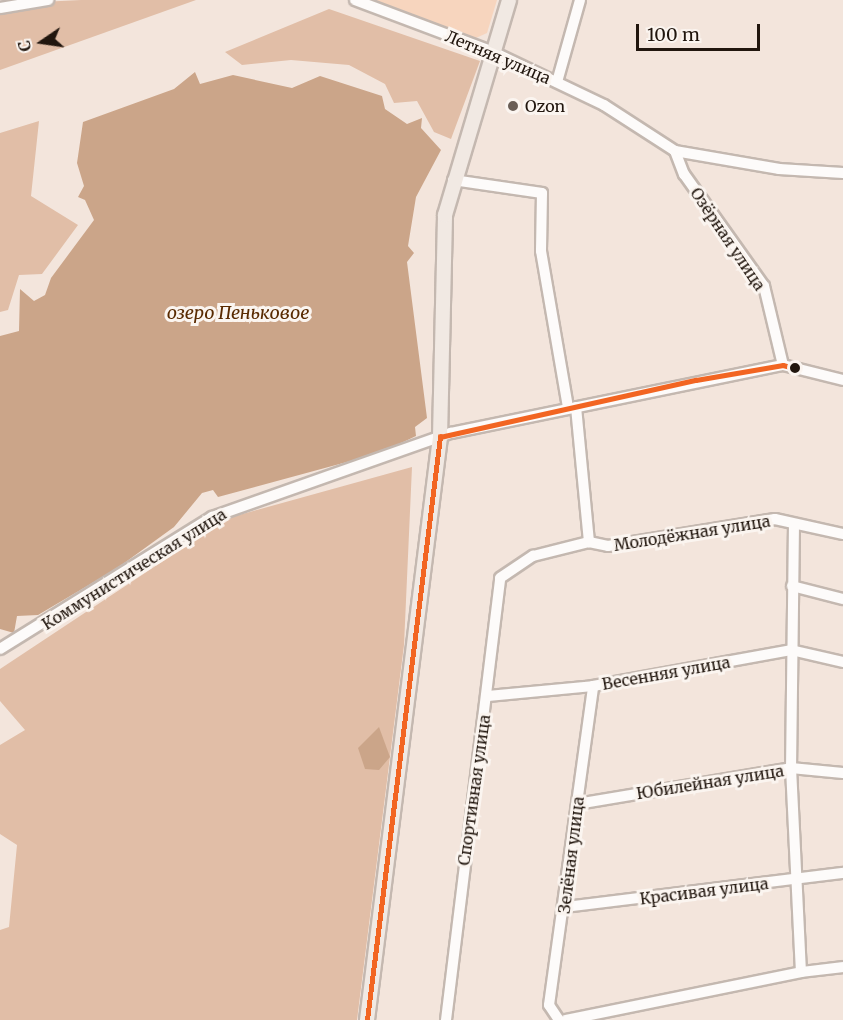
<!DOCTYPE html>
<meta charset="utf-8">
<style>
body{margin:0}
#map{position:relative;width:843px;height:1020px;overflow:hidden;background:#f3e5dc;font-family:Merriweather,serif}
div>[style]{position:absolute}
.green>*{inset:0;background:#f7d5be}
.forest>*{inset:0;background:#e1bea7}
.water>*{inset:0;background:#cba589}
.roads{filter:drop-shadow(2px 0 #c4b8b0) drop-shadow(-2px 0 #c4b8b0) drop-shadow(0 2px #c4b8b0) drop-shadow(0 -2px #c4b8b0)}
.minor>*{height:10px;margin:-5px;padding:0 5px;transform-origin:5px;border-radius:5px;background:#fdfbfa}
.major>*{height:14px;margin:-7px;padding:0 7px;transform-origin:7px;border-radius:7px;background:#f1e9e3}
.bus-1>*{height:4.5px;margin:-2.25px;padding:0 2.25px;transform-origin:2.25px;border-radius:2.25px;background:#f26522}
.dots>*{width:16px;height:16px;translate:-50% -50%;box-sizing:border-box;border:3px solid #fbf5f0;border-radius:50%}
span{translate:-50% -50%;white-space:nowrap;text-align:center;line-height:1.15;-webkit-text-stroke:6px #fbf5f0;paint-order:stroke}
.street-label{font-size:16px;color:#21160e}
.poi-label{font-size:16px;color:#21160e}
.left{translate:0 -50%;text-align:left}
.water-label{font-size:18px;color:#592a00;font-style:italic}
.north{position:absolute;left:12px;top:12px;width:60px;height:60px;-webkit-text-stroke:4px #fbf5f0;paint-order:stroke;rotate:257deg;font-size:16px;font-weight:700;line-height:24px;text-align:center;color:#21160e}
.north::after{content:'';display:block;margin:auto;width:21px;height:27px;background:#21160e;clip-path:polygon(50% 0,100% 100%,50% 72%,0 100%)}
.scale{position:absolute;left:636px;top:24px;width:124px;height:27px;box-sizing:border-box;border:3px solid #21160e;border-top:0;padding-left:8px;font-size:18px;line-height:21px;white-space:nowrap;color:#21160e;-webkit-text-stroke:4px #fbf5f0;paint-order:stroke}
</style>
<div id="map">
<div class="green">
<div style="clip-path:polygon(350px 0,497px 0,487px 33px,467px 42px)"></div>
</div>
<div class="forest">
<div style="clip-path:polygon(81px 0,196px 0,0 70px,0 4px)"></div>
<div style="clip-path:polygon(329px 9px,480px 61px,451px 139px,434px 132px,417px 101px,394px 103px,385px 84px,349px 65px,291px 60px,242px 65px,225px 52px)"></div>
<div style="clip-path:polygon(39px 121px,31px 196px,78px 225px,42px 274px,19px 275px,8px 310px,0 312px,0 133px)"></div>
<div style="clip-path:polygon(412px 467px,404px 645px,357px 1020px,0 1020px,0 930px,9px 927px,17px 845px,0 834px,0 745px,25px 730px,0 701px,0 669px,228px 518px)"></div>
</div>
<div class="water">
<div style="clip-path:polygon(195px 72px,200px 84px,233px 75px,292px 88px,320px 76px,382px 96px,385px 109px,407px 124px,422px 118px,421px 128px,441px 150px,416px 197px,408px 246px,414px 253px,407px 262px,427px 418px,415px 427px,416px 436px,380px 453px,218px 497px,213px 490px,202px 493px,174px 527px,116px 569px,38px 615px,17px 616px,14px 633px,0 629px,0 336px,19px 331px,20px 289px,34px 301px,45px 295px,51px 278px,94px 220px,85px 200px,78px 197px,84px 186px,77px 163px,83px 122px,174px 89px)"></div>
<div style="clip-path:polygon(379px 727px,390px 757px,379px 770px,365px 769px,358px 748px)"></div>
</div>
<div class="roads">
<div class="minor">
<div style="left:355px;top:0;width:147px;rotate:20.6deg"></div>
<div style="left:493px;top:52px;width:123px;rotate:25.5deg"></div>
<div style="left:604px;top:105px;width:85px;rotate:32.9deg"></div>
<div style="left:675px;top:151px;width:106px;rotate:9.8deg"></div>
<div style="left:779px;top:169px;width:64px;rotate:3.6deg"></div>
<div style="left:0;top:8px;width:49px;rotate:-9.5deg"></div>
<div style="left:557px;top:82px;width:85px;rotate:-74.3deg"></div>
<div style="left:675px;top:151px;width:25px;rotate:69deg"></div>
<div style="left:684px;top:174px;width:138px;rotate:54.5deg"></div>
<div style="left:764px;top:286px;width:81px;rotate:76.5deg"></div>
<div style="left:453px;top:180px;width:90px;rotate:8.3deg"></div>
<div style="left:542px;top:193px;width:58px;rotate:91deg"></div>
<div style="left:541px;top:251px;width:159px;rotate:80.2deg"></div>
<div style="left:576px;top:407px;width:136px;rotate:84.5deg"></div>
<div style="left:794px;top:524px;width:244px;rotate:90.7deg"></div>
<div style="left:791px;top:768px;width:204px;rotate:87.2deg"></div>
<div style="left:801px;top:972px;width:42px;rotate:-6.8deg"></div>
<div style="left:792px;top:586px;width:53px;rotate:14.3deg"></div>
<div style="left:0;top:649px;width:250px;rotate:-31.9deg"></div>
<div style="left:212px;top:517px;width:253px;rotate:-19.4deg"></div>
<div style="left:451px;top:433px;width:339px;rotate:-11.6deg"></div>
<div style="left:783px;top:365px;width:62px;rotate:14deg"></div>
<div style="left:488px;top:696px;width:105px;rotate:-5.4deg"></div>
<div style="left:593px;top:686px;width:201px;rotate:-10.3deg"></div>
<div style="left:791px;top:650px;width:53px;rotate:13deg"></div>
<div style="left:577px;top:804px;width:217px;rotate:-9.5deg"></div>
<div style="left:791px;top:768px;width:52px;rotate:5.5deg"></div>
<div style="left:565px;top:907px;width:280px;rotate:-7deg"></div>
<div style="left:446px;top:1020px;width:445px;rotate:-83deg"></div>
<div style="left:500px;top:578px;width:40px;rotate:-34deg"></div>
<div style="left:533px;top:556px;width:58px;rotate:-14deg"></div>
<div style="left:589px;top:542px;width:19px;rotate:12deg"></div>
<div style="left:608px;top:546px;width:169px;rotate:-9.2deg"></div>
<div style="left:775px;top:519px;width:70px;rotate:12.4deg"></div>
<div style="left:559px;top:1020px;width:18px;rotate:-124deg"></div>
<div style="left:549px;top:1005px;width:322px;rotate:-82.1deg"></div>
<div style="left:566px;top:1020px;width:240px;rotate:-11.5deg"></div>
</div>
<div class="major">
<div style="left:367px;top:1020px;width:588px;rotate:-82.86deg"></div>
<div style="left:440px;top:437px;width:222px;rotate:-88.7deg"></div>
<div style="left:445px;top:215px;width:224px;rotate:-73.4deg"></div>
</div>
</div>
<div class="bus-1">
<div style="left:440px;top:437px;width:262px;rotate:-12.6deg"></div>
<div style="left:696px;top:380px;width:88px;rotate:-9.8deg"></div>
<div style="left:783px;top:365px;width:16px;rotate:15deg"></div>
<div style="left:367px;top:1020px;width:588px;rotate:-82.86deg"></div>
</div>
<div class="dots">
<div style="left:513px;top:106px;background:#6a5e56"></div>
<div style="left:795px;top:368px;background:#21160e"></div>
</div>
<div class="street-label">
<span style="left:498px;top:57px;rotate:23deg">Летняя улица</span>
<span style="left:728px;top:239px;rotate:56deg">Озёрная улица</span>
<span style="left:692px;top:533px;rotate:-9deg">Молодёжная улица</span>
<span style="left:134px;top:569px;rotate:-32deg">Коммунистическая улица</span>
<span style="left:666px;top:673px;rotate:-10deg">Весенняя улица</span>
<span style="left:710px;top:782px;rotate:-9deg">Юбилейная улица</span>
<span style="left:474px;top:790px;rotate:-82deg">Спортивная улица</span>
<span style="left:571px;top:855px;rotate:-83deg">Зелёная улица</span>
<span style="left:704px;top:891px;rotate:-7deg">Красивая улица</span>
</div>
<div class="poi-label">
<span class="left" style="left:525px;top:106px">Ozon</span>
</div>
<div class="water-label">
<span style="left:238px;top:313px">озеро Пеньковое</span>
</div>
<div class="north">С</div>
<div class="scale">100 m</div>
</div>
